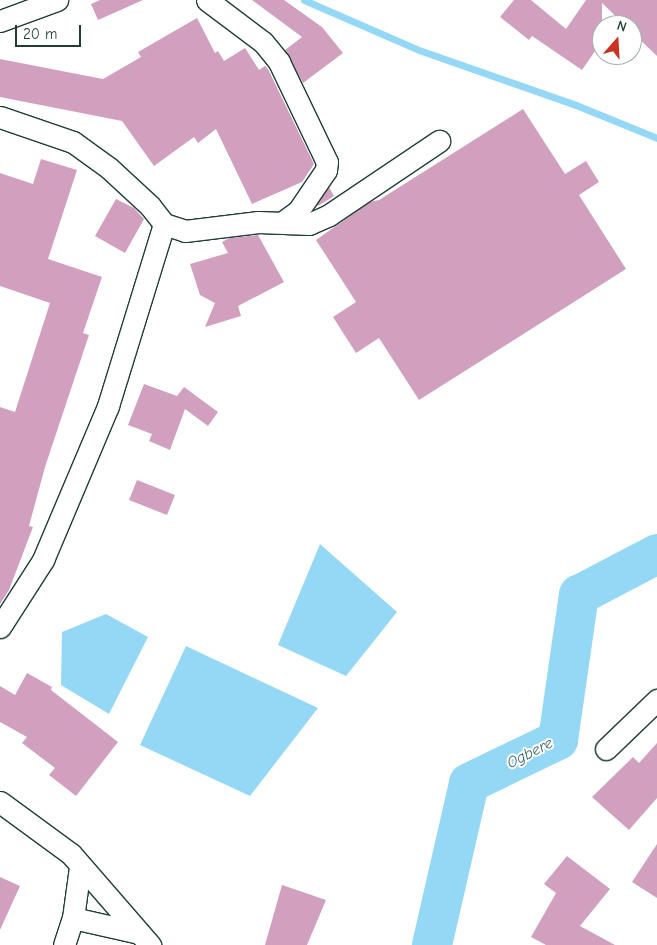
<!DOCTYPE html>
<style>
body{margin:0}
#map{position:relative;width:657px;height:945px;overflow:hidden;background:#fff;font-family:"Comic Neue",sans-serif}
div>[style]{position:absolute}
.water>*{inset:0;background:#94d8f6}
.stream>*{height:7px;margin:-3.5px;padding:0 3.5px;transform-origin:3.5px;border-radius:3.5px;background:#94d8f6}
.river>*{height:40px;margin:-20px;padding:0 20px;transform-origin:20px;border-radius:20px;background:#94d8f6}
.building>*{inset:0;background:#d1a0be}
.roads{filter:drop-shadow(1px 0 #1f3d34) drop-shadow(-1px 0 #1f3d34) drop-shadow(0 1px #1f3d34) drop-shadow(0 -1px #1f3d34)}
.street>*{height:21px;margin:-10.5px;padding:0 10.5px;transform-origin:10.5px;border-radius:10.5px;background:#fff}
span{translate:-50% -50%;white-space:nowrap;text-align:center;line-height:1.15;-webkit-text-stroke:4px #fff;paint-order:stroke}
.water-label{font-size:16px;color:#3c6464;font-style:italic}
.north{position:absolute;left:592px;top:15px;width:50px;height:50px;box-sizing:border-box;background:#fff;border:1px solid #a5b1ae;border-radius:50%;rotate:19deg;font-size:14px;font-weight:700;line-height:20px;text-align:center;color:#1f3d34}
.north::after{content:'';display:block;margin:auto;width:18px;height:22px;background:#c8321e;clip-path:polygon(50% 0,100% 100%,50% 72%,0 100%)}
.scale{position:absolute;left:15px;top:25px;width:66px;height:22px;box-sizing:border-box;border:2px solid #1f3d34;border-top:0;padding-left:6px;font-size:15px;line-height:18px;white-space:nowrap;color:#1f3d34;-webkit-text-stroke:4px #fff;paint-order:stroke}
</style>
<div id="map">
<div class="water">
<div style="clip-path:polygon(320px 544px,397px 612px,346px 676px,278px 645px)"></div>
<div style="clip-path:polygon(106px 614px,148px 637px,109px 714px,61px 685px,62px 632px)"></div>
<div style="clip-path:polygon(186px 646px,318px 708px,250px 796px,140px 745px)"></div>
</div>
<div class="stream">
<div style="left:304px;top:0;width:125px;rotate:23.5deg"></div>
<div style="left:419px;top:50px;width:166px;rotate:19.3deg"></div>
<div style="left:576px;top:105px;width:87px;rotate:22.2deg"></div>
</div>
<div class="river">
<div style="left:432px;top:945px;width:166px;rotate:-77.1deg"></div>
<div style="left:469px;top:783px;width:99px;rotate:-25.8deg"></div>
<div style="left:558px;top:740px;width:147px;rotate:-81.8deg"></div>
<div style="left:579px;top:595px;width:88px;rotate:-27.7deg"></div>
</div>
<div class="building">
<div style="clip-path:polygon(100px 0,143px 0,98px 20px,91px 4px)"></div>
<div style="clip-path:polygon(252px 0,284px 0,322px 27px,343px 53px,303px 83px,285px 50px,302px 37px)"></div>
<div style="clip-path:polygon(514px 0,531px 0,566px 29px,586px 0,657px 0,657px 56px,632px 32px,632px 25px,625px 25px,602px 3px,602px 41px,582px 70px,532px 36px,529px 40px,500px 17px)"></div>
<div style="clip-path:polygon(197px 18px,215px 53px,218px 51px,224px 61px,245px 48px,259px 70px,265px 66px,268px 69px,314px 164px,302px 182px,252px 204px,216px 129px,198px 143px,194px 137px,154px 166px,122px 121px,0 97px,0 59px,103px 79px,141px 57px,138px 52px)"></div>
<div style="clip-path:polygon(523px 109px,565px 174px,586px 161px,599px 182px,579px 195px,626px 269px,419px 400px,379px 338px,356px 353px,333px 317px,356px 302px,316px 240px,370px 202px,379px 200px)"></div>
<div style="clip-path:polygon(41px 159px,77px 170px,48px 259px,102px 277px,83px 333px,89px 335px,45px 467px,29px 526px,33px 527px,9px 590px,0 604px,0 407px,15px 412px,50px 303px,0 286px,0 173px,33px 184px)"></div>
<div style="clip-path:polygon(329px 187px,334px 196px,318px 206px,317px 205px)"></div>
<div style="clip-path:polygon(116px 199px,134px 208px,144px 219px,125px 253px,95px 236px)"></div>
<div style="clip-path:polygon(258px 235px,284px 282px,238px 306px,241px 316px,205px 327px,215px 303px,200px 295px,190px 264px,228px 253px,222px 242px,229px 238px)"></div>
<div style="clip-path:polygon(144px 384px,177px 396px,184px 387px,218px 412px,208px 426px,185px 409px,170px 450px,149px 441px,152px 434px,128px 425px)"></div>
<div style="clip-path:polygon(137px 480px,175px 495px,167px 515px,129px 500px)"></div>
<div style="clip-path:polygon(27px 673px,52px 687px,51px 690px,118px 742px,76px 796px,49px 775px,55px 768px,22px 743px,27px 737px,0 722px,0 686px,15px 695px)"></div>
<div style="clip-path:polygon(657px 743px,657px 798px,629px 830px,592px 797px,633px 757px,639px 763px)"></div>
<div style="clip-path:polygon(657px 844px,657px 898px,632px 882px)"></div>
<div style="clip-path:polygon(567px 856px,610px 889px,580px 926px,615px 945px,546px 945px,531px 937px,556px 893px,544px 884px)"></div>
<div style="clip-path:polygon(0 877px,20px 886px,0 930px)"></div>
<div style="clip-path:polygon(282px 885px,326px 900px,307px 945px,265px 945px)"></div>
</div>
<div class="roads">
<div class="street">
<div style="left:207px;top:0;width:70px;rotate:36.9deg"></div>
<div style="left:263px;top:42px;width:26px;rotate:51deg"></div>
<div style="left:279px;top:62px;width:111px;rotate:64.4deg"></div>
<div style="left:327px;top:162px;width:8px;rotate:97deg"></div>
<div style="left:326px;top:170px;width:50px;rotate:124.3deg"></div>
<div style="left:298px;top:211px;width:19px;rotate:144deg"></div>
<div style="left:0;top:21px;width:61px;rotate:-20.2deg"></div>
<div style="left:0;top:117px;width:77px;rotate:18.9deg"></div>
<div style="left:73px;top:142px;width:44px;rotate:35.8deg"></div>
<div style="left:109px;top:168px;width:56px;rotate:42.8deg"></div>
<div style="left:150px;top:206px;width:23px;rotate:52deg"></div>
<div style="left:164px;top:224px;width:22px;rotate:18deg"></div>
<div style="left:185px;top:231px;width:74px;rotate:-7deg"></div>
<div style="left:258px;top:222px;width:51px;rotate:2.2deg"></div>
<div style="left:309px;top:224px;width:22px;rotate:-24deg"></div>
<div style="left:329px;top:215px;width:133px;rotate:-33.9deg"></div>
<div style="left:0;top:627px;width:80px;rotate:-57.3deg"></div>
<div style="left:43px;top:560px;width:167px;rotate:-67.1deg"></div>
<div style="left:108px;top:406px;width:190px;rotate:-72.9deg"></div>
<div style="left:606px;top:749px;width:71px;rotate:-43.9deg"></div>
<div style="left:0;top:802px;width:88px;rotate:36.2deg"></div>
<div style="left:71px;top:854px;width:121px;rotate:49deg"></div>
<div style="left:73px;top:918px;width:68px;rotate:12.8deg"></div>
<div style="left:64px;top:945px;width:28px;rotate:-72deg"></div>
<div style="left:73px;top:918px;width:51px;rotate:-82.2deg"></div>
</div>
</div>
<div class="water-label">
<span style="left:530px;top:753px;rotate:-27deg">Ogbere</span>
</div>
<div class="north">N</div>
<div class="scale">20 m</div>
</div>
